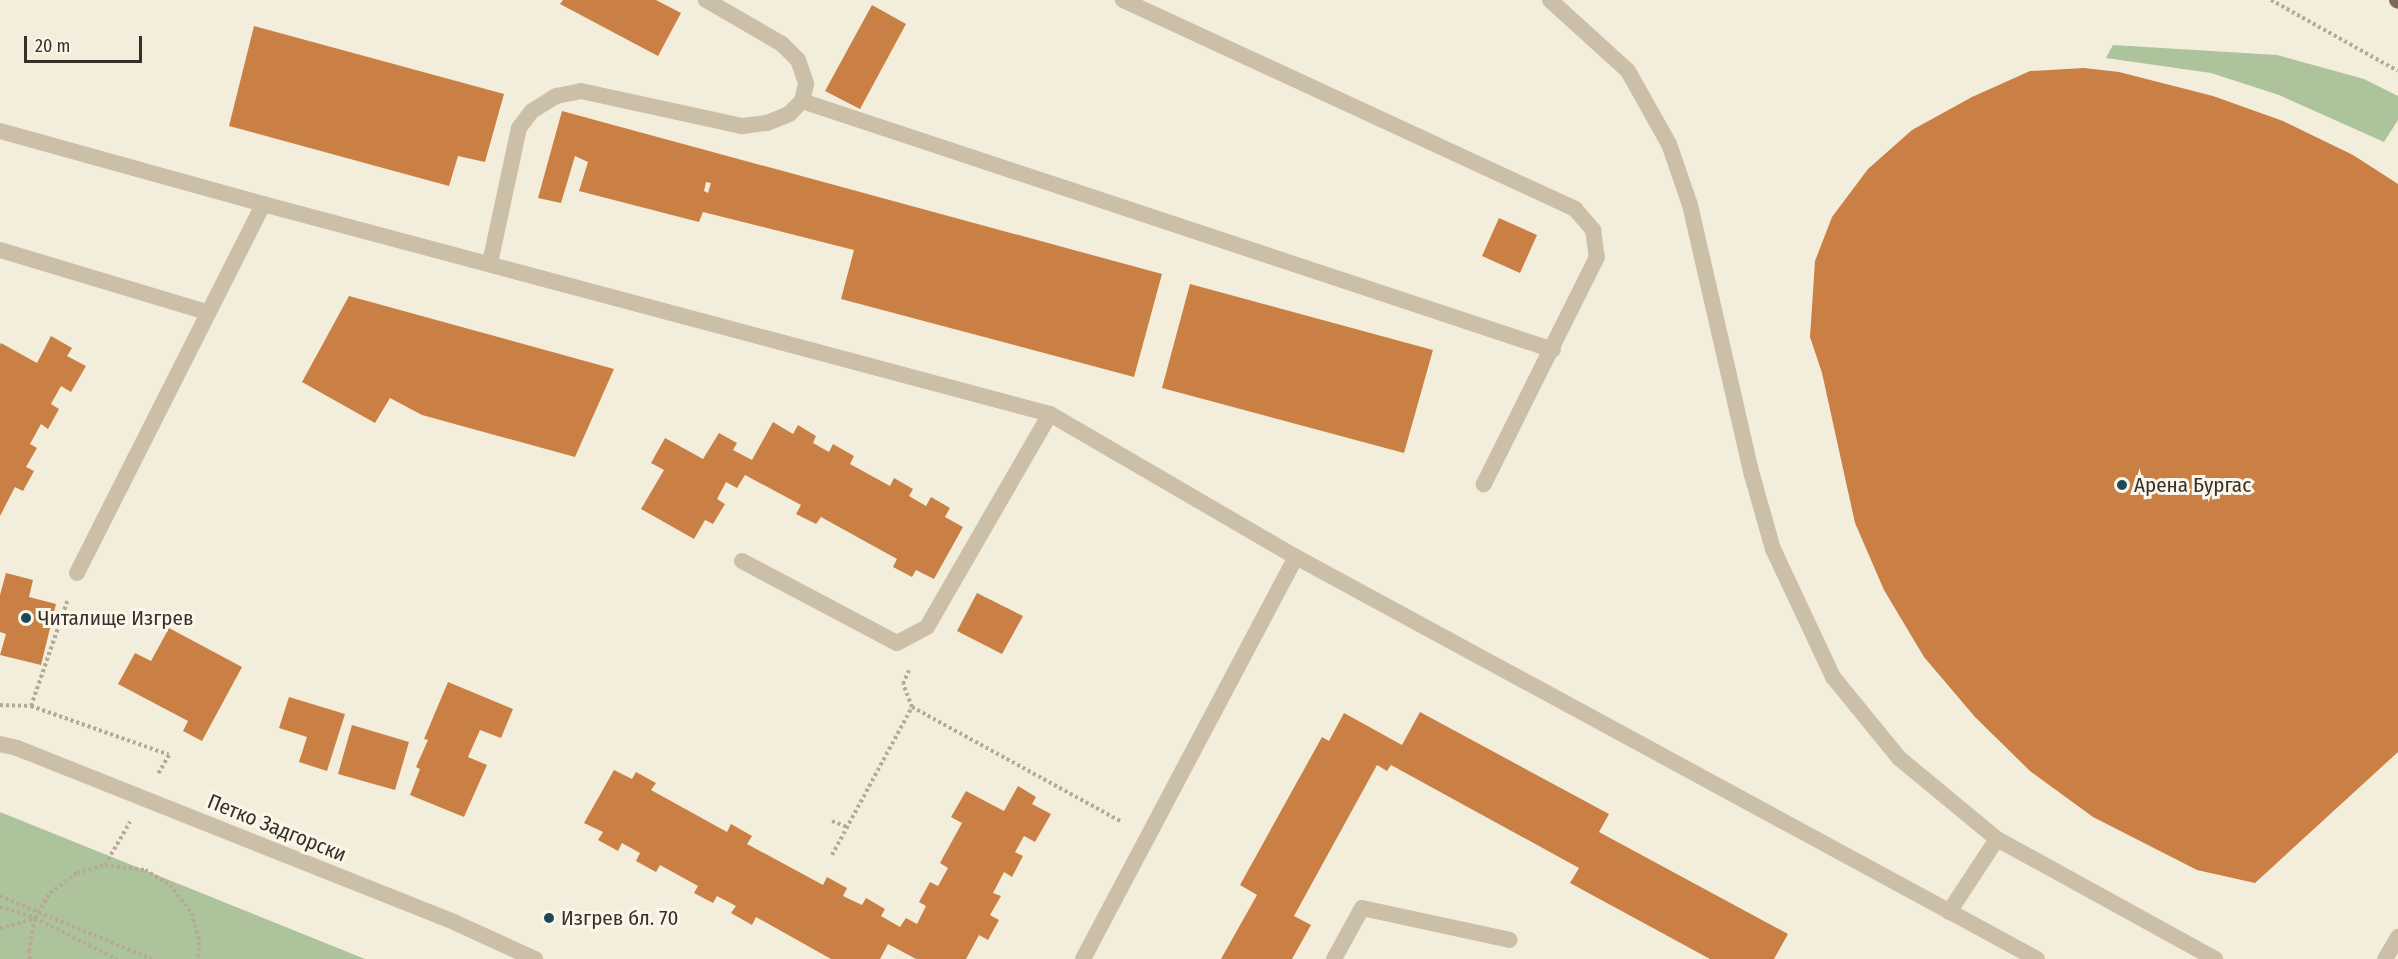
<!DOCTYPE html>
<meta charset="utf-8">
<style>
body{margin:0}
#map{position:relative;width:2398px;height:959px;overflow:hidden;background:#f3eddc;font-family:"Fira Sans Condensed",sans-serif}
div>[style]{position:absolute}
.green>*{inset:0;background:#adc39b}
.building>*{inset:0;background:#ca8044}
.path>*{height:4px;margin-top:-2px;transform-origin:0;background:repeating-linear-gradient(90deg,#b7aa92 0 3px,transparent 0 6px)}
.service>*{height:16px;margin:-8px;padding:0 8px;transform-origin:8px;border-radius:8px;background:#ccbfa8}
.minor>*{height:16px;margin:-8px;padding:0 8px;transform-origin:8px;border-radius:8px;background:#ccbfa8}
.tertiary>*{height:16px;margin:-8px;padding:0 8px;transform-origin:8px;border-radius:8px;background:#ccbfa8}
.primary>*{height:16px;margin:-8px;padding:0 8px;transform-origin:8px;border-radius:8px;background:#7a6b59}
.dots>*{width:16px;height:16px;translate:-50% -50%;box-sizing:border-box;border:3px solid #faf6e9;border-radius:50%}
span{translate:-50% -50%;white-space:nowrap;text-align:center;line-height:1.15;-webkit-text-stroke:6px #faf6e9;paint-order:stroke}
.poi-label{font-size:21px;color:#383028}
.left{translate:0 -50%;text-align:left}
.street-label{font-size:21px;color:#383028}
.scale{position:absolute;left:24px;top:36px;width:118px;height:27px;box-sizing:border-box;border:3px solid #383028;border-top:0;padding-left:8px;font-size:18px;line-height:21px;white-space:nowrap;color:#383028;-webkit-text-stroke:4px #faf6e9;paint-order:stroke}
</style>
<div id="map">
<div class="green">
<div style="clip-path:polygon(2113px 45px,2277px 55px,2364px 79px,2398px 96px,2398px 120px,2384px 142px,2279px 95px,2211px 73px,2106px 58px)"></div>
<div style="clip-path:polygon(0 812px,365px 959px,0 959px)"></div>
</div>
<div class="building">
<div style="clip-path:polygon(563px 0,656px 0,681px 13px,658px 56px,560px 4px)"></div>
<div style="clip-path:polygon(872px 5px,906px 24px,860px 109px,825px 91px)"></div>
<div style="clip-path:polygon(254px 26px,504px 94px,485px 162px,458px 156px,449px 186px,229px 126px)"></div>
<div style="clip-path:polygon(2084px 68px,2119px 72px,2213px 96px,2283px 121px,2353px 155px,2398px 184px,2398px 752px,2255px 883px,2197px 870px,2093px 817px,2030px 771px,1975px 717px,1924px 657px,1884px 590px,1855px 523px,1822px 373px,1810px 337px,1815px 261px,1832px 217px,1868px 169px,1912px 130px,1972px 97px,2030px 71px)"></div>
<div style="clip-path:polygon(evenodd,562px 111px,1162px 274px,1134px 377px,841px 299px,854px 250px,703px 212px,699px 222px,579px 191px,588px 162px,575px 156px,561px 203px,538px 198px,562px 111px,706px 182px,711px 183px,708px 193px,704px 191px,706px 182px)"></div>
<div style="clip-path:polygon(1499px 218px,1537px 235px,1520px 273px,1482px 256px)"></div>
<div style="clip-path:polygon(1190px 284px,1433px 350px,1404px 453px,1162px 388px)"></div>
<div style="clip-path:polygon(349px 296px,614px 369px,575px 457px,422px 415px,390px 398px,375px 423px,302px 382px)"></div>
<div style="clip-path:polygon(51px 336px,72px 348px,67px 356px,86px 366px,71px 392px,61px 386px,51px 404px,59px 409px,48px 429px,41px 424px,30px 444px,37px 448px,26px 467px,34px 471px,23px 491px,15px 487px,0 516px,0 345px,1px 343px,37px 363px)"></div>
<div style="clip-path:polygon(773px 422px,793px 434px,798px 425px,816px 436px,813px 443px,829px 452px,833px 444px,854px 456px,850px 464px,890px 486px,894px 478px,913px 489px,909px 496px,926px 506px,931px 497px,950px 508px,945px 517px,963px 527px,934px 579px,916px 570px,912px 577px,893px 567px,897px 559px,821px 517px,816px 524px,796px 514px,801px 505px,745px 475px,737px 488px,726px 482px,717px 499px,725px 504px,713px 524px,705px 520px,694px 539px,641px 509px,664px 470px,651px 463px,665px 438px,703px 459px,719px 433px,737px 443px,733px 450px,752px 460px)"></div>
<div style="clip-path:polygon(6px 573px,33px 580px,29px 597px,56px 604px,41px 665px,0 655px,6px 634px,0 632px,0 595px)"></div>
<div style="clip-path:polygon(977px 593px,1023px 616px,1002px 654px,957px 631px)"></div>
<div style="clip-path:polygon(169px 628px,242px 667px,202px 741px,183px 731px,188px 721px,118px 684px,135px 653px,151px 661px)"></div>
<div style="clip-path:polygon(448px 682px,513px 709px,501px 738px,480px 730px,468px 757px,487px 765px,464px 817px,410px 795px,420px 769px,416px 767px,428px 740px,424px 739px)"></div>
<div style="clip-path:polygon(289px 697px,345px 714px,327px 771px,299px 762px,307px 737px,279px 728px)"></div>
<div style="clip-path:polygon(1420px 712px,1609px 814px,1599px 832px,1788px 934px,1774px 959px,1710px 959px,1570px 883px,1579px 868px,1391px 765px,1387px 771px,1377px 765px,1294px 916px,1311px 925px,1292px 959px,1221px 959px,1257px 895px,1240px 885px,1322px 737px,1329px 741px,1344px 713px,1402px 745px)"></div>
<div style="clip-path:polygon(352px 725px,409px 742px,395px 790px,338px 774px)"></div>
<div style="clip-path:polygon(614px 770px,632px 779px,636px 772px,656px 783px,651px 790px,727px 832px,731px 824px,752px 836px,747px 844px,823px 885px,827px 877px,847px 888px,843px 896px,862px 905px,866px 898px,885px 909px,881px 916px,900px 927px,906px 918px,917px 924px,926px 906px,919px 902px,930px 882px,938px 886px,948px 868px,940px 863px,962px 823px,951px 817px,966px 791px,1004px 811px,1018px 786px,1036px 797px,1032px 804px,1051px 814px,1035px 842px,1024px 836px,1015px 852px,1023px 856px,1012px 877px,1004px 872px,993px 893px,1001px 896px,990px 915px,999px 920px,988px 940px,979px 935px,966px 959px,916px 959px,888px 944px,880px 959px,831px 959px,756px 917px,752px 925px,731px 913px,736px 906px,717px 896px,713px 903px,694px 893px,698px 886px,660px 865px,656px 872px,636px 861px,640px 853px,622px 843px,618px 851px,598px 840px,603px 832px,584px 823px)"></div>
</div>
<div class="path">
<div style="left:2271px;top:0;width:145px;rotate:29.2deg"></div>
<div style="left:0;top:705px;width:31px;rotate:2deg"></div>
<div style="left:31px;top:706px;width:146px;rotate:19.5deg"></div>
<div style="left:169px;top:755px;width:22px;rotate:120deg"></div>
<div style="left:31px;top:706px;width:113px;rotate:-70.9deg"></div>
<div style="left:912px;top:707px;width:239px;rotate:28.7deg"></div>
<div style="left:832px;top:821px;width:16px;rotate:22deg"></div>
<div style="left:832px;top:855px;width:168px;rotate:-61.6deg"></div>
<div style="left:912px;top:707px;width:25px;rotate:-111deg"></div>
<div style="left:903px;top:684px;width:15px;rotate:-67deg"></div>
<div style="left:105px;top:865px;width:50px;rotate:-59.8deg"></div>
<div style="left:0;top:896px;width:164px;rotate:22.6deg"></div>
<div style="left:0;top:907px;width:37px;rotate:17deg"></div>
<div style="left:35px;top:918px;width:92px;rotate:26.6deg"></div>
<div style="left:0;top:928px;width:35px;rotate:-15deg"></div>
<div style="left:30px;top:959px;width:8px;rotate:-97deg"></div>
<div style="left:29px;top:951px;width:34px;rotate:-80deg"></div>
<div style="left:35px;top:918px;width:29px;rotate:-59deg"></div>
<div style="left:50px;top:893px;width:34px;rotate:-37deg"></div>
<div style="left:77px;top:873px;width:29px;rotate:-16deg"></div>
<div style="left:105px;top:865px;width:40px;rotate:7.1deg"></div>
<div style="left:145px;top:870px;width:29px;rotate:31deg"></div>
<div style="left:170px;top:885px;width:36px;rotate:52deg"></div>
<div style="left:192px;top:913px;width:30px;rotate:76deg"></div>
<div style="left:199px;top:942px;width:17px;rotate:93deg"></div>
</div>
<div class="service">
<div style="left:1123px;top:0;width:498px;rotate:24.8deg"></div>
<div style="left:1575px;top:209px;width:28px;rotate:49deg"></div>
<div style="left:1593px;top:230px;width:27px;rotate:82deg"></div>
<div style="left:1597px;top:257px;width:254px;rotate:116.5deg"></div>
<div style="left:1550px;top:0;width:105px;rotate:42.3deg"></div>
<div style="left:1628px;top:71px;width:84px;rotate:60.7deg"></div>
<div style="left:1669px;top:144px;width:65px;rotate:71deg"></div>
<div style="left:1690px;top:205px;width:277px;rotate:77.1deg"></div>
<div style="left:1752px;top:475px;width:77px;rotate:74.2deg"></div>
<div style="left:1773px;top:549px;width:141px;rotate:64.9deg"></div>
<div style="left:1833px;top:677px;width:104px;rotate:50.8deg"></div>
<div style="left:1899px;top:758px;width:127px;rotate:39.6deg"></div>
<div style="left:1997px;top:839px;width:249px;rotate:28.8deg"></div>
<div style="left:802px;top:101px;width:791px;rotate:18.34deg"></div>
<div style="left:0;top:250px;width:216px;rotate:16.7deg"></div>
<div style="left:490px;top:263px;width:138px;rotate:-77.9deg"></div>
<div style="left:519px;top:128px;width:21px;rotate:-53deg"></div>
<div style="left:532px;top:111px;width:28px;rotate:-32deg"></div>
<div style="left:556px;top:96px;width:25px;rotate:-11deg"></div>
<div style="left:581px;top:91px;width:165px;rotate:12.3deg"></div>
<div style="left:742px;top:126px;width:25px;rotate:-7deg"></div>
<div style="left:767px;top:123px;width:24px;rotate:-22deg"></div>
<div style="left:789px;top:114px;width:18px;rotate:-45deg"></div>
<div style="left:802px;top:101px;width:18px;rotate:-77deg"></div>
<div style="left:806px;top:83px;width:24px;rotate:-109deg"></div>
<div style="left:798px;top:60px;width:23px;rotate:-135deg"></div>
<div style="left:782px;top:44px;width:88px;rotate:-149.9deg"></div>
<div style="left:742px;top:561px;width:175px;rotate:27.9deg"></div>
<div style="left:897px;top:643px;width:34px;rotate:-28deg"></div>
<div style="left:927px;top:627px;width:246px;rotate:-60deg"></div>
<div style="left:77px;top:573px;width:413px;rotate:-63.2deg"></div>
<div style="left:1949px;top:912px;width:87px;rotate:-56.7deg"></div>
<div style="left:1334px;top:959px;width:58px;rotate:-61.2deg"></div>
<div style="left:1362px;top:908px;width:151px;rotate:12.2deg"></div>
<div style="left:2385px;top:959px;width:26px;rotate:-59deg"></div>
</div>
<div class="minor">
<div style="left:0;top:131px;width:273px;rotate:15.5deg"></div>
<div style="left:263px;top:204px;width:815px;rotate:14.94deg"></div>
<div style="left:1050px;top:414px;width:285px;rotate:30.2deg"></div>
<div style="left:1296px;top:557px;width:843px;rotate:28.48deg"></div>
<div style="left:1083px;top:959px;width:455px;rotate:-62.1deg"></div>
</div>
<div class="tertiary">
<div style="left:0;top:744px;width:17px;rotate:13deg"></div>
<div style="left:17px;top:748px;width:473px;rotate:21.7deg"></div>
<div style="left:456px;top:923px;width:87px;rotate:24.5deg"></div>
</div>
<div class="primary">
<div style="left:2397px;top:0;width:1px;rotate:45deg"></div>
</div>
<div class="dots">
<div style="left:2122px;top:485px;background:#1c4a5b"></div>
<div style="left:26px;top:618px;background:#1c4a5b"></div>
<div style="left:549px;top:918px;background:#1c4a5b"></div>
</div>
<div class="poi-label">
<span class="left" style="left:2134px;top:485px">Арена Бургас</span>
<span class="left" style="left:38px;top:618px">Читалище Изгрев</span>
<span class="left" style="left:561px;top:918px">Изгрев бл. 70</span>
</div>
<div class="street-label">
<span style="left:277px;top:828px;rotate:22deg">Петко Задгорски</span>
</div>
<div class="scale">20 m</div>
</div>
